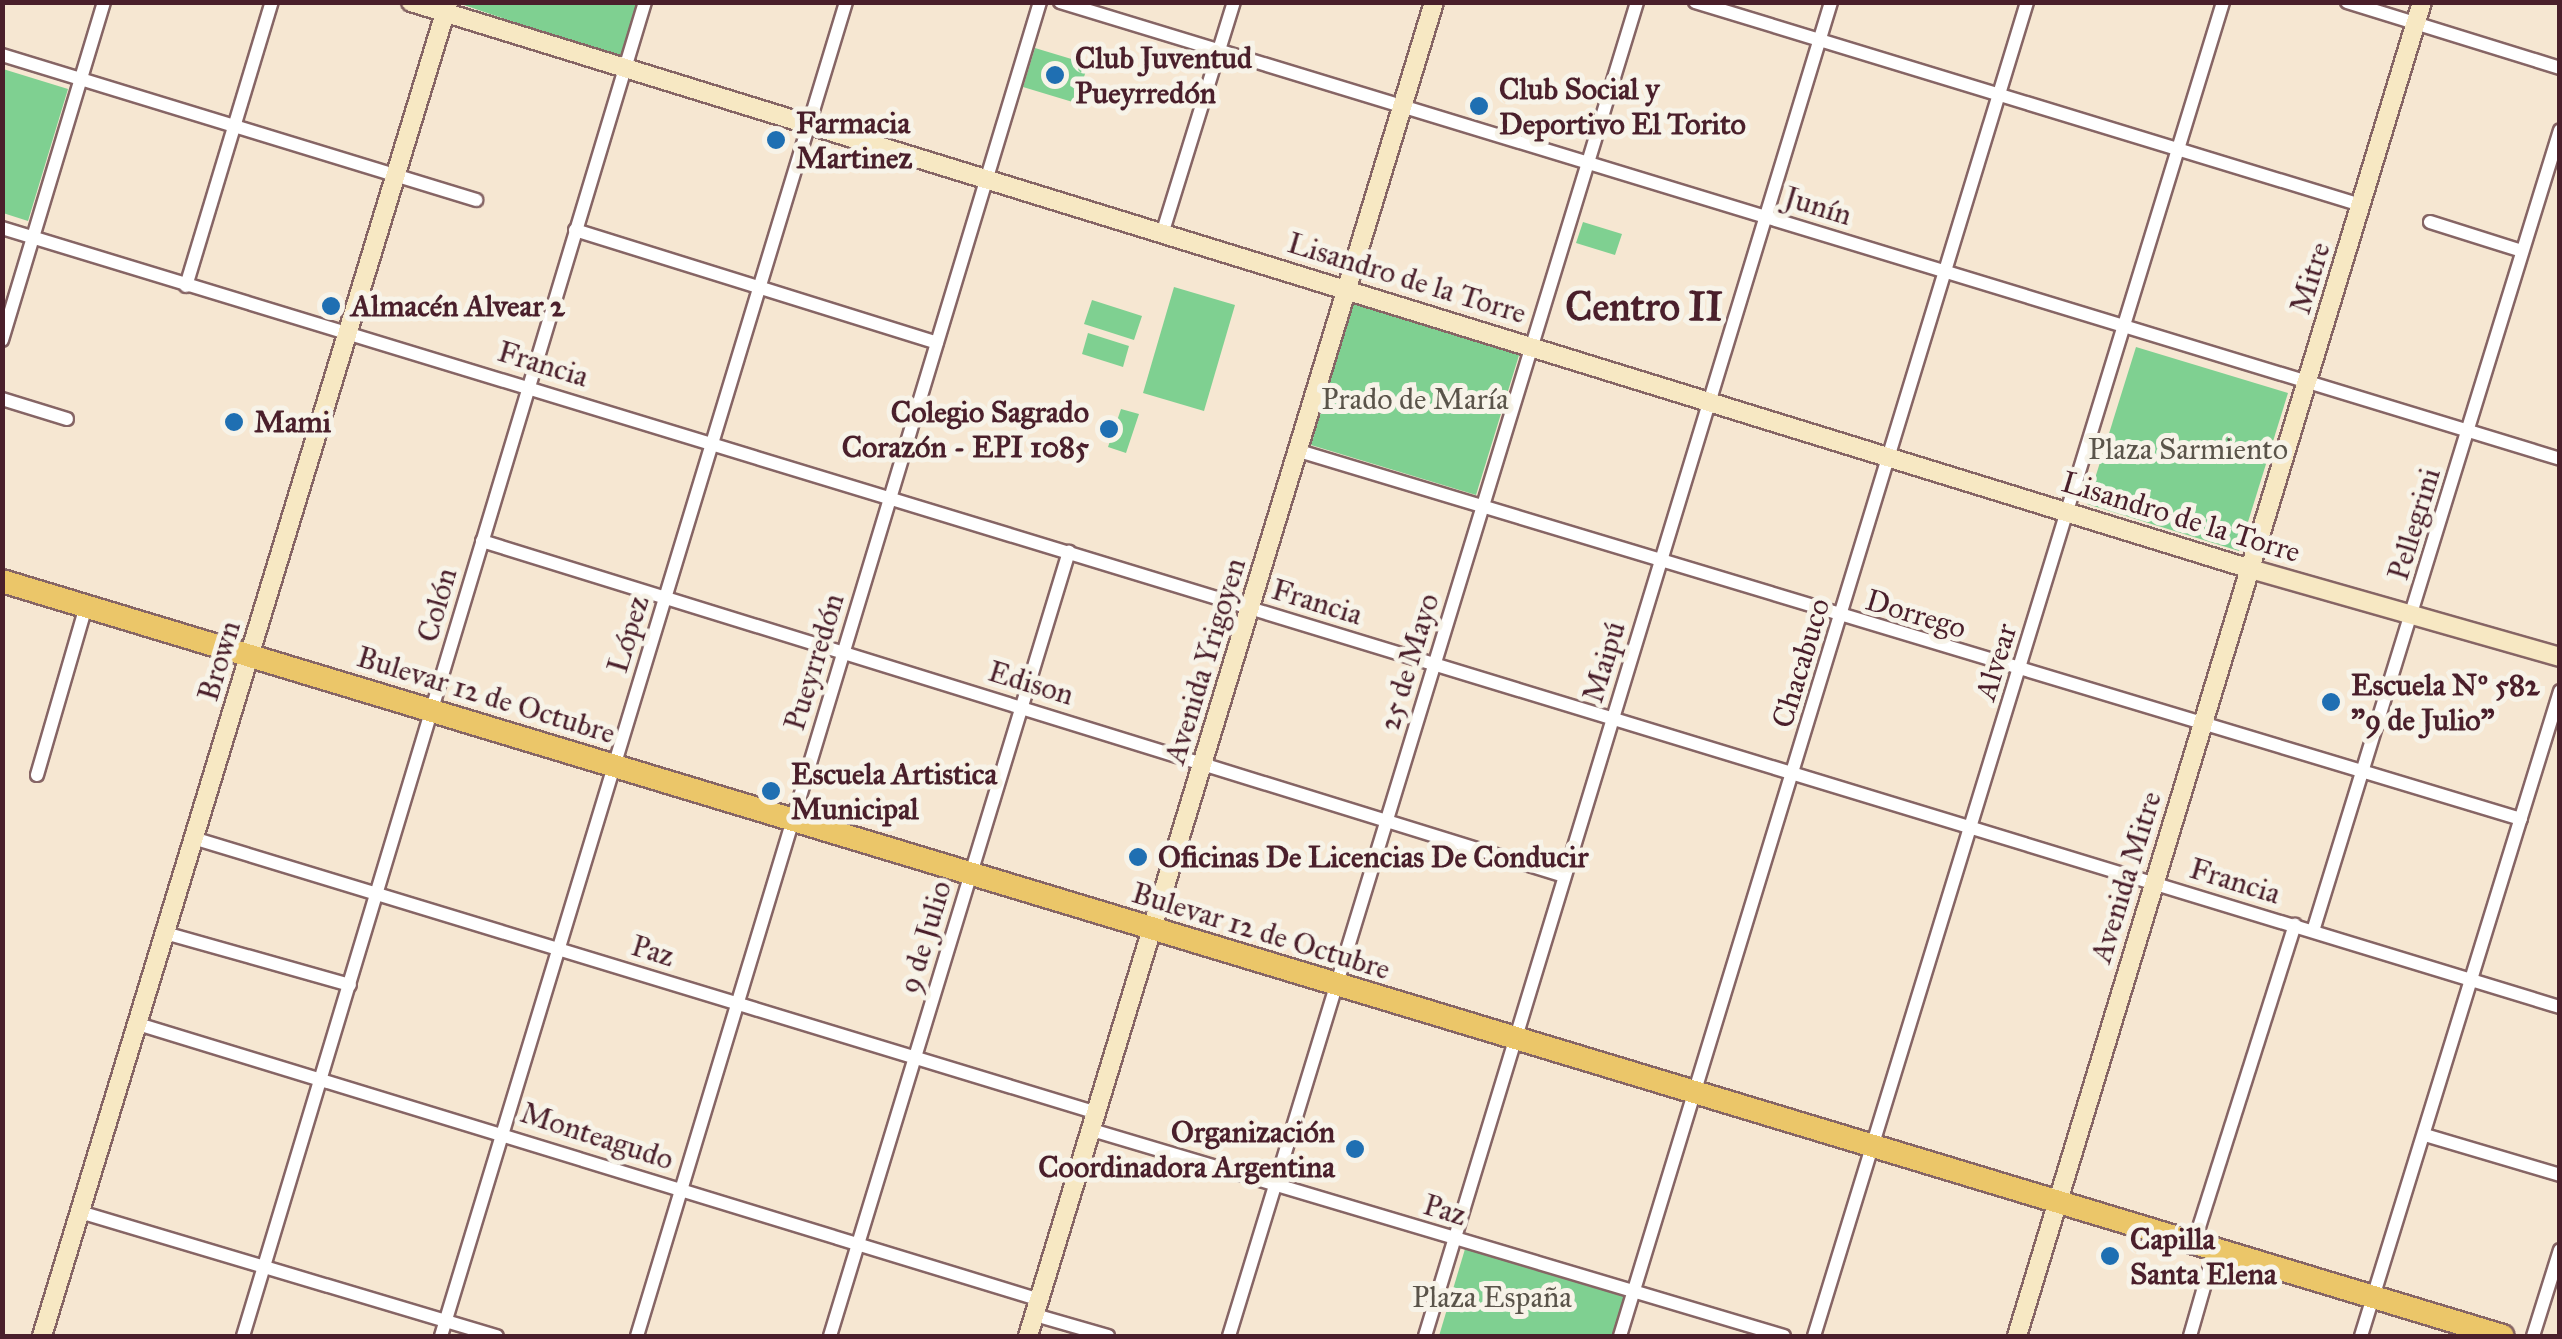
<!DOCTYPE html>
<meta charset="utf-8">
<style>
body{margin:0}
#map{position:relative;width:2562px;height:1339px;overflow:hidden;background:#f6e7d2;font-family:"IM FELL Great Primer",serif}
div>[style]{position:absolute}
.green>*{inset:0;background:#7fd091}
.roads{filter:drop-shadow(2px 0 #866565) drop-shadow(-2px 0 #866565) drop-shadow(0 2px #866565) drop-shadow(0 -2px #866565)}
.street>*{height:12px;margin:-6px;padding:0 6px;transform-origin:6px;border-radius:6px;background:#fff}
.secondary>*{height:18px;margin:-9px;padding:0 9px;transform-origin:9px;border-radius:9px;background:#f7e8c3}
.highway>*{height:22px;margin:-11px;padding:0 11px;transform-origin:11px;border-radius:11px;background:#ebc669}
.dots>*{width:28px;height:28px;translate:-50% -50%;box-sizing:border-box;border:5px solid #f7f3e8;border-radius:50%}
span{translate:-50% -50%;white-space:nowrap;text-align:center;line-height:1.15;-webkit-text-stroke:10px #f7f3e8;paint-order:stroke}
.poi-label{font-size:30px;color:#4a1f2b;font-weight:700}
.left{translate:0 -50%;text-align:left}
.right{translate:-100% -50%;text-align:right}
.street-label{font-size:30px;color:#4a1f2b}
.park-label{font-size:30px;color:#5a544a}
.district-label{font-size:40px;color:#4a1f2b;font-weight:700}
.frame{position:absolute;inset:0;border:5px solid #4a1f2b;pointer-events:none}
</style>
<div id="map">
<div class="green">
<div style="clip-path:polygon(455px 2px,641px 3px,623px 59px)"></div>
<div style="clip-path:polygon(1035px 48px,1088px 64px,1076px 103px,1023px 87px)"></div>
<div style="clip-path:polygon(3px 69px,68px 89px,28px 221px,3px 213px)"></div>
<div style="clip-path:polygon(1583px 222px,1622px 234px,1615px 255px,1576px 243px)"></div>
<div style="clip-path:polygon(1174px 287px,1235px 305px,1204px 411px,1143px 393px)"></div>
<div style="clip-path:polygon(1092px 300px,1142px 316px,1134px 340px,1084px 324px)"></div>
<div style="clip-path:polygon(1354px 302px,1520px 352px,1476px 495px,1311px 445px)"></div>
<div style="clip-path:polygon(1088px 333px,1129px 346px,1123px 367px,1082px 354px)"></div>
<div style="clip-path:polygon(2136px 347px,2288px 393px,2239px 551px,2087px 504px)"></div>
<div style="clip-path:polygon(1121px 409px,1139px 414px,1126px 453px,1108px 447px)"></div>
<div style="clip-path:polygon(1465px 1249px,1625px 1297px,1613px 1336px,1439px 1336px)"></div>
</div>
<div class="roads">
<div class="street">
<div style="left:1060px;top:2px;width:1568px;rotate:16.94deg"></div>
<div style="left:1695px;top:2px;width:696px;rotate:16.95deg"></div>
<div style="left:2347px;top:2px;width:223px;rotate:17.2deg"></div>
<div style="left:2px;top:55px;width:496px;rotate:17deg"></div>
<div style="left:2430px;top:222px;width:96px;rotate:17.5deg"></div>
<div style="left:2px;top:228px;width:2674px;rotate:16.94deg"></div>
<div style="left:575px;top:230px;width:379px;rotate:17.3deg"></div>
<div style="left:1163px;top:231px;width:240px;rotate:-72.8deg"></div>
<div style="left:186px;top:286px;width:297px;rotate:-73.2deg"></div>
<div style="left:2px;top:340px;width:353px;rotate:-73.2deg"></div>
<div style="left:2px;top:399px;width:68px;rotate:17.1deg"></div>
<div style="left:1299px;top:451px;width:1276px;rotate:16.76deg"></div>
<div style="left:482px;top:541px;width:1133px;rotate:17.2deg"></div>
<div style="left:37px;top:775px;width:176px;rotate:-73.8deg"></div>
<div style="left:193px;top:838px;width:945px;rotate:16.92deg"></div>
<div style="left:2313px;top:931px;width:838px;rotate:-72.86deg"></div>
<div style="left:165px;top:933px;width:192px;rotate:15.7deg"></div>
<div style="left:138px;top:1024px;width:943px;rotate:17.01deg"></div>
<div style="left:1092px;top:1130px;width:722px;rotate:16.58deg"></div>
<div style="left:2425px;top:1135px;width:141px;rotate:16.5deg"></div>
<div style="left:80px;top:1212px;width:435px;rotate:16.6deg"></div>
<div style="left:2194px;top:1243px;width:334px;rotate:-72.4deg"></div>
<div style="left:1035px;top:1315px;width:76px;rotate:16deg"></div>
<div style="left:243px;top:1336px;width:1393px;rotate:-73.23deg"></div>
<div style="left:441px;top:1336px;width:1394px;rotate:-73.11deg"></div>
<div style="left:637px;top:1336px;width:1394px;rotate:-73.19deg"></div>
<div style="left:830px;top:1336px;width:820px;rotate:-73.05deg"></div>
<div style="left:1229px;top:1336px;width:1395px;rotate:-72.99deg"></div>
<div style="left:1425px;top:1336px;width:1394px;rotate:-73.07deg"></div>
<div style="left:1620px;top:1336px;width:1395px;rotate:-73.03deg"></div>
<div style="left:1814px;top:1336px;width:1395px;rotate:-72.95deg"></div>
<div style="left:2190px;top:1336px;width:91px;rotate:-74deg"></div>
<div style="left:2361px;top:1336px;width:675px;rotate:-72.85deg"></div>
<div style="left:2533px;top:1336px;width:90px;rotate:-72.6deg"></div>
</div>
<div class="secondary">
<div style="left:411px;top:2px;width:1925px;rotate:17.13deg"></div>
<div style="left:2251px;top:569px;width:321px;rotate:15.9deg"></div>
<div style="left:42px;top:1336px;width:1393px;rotate:-73.06deg"></div>
<div style="left:1028px;top:1336px;width:1394px;rotate:-73.07deg"></div>
<div style="left:2017px;top:1336px;width:1394px;rotate:-73.11deg"></div>
</div>
<div class="highway">
<div style="left:2px;top:581px;width:2612px;rotate:16.8deg"></div>
</div>
</div>
<div class="dots">
<div style="left:1055px;top:75px;background:#1f6fb2"></div>
<div style="left:1479px;top:106px;background:#1f6fb2"></div>
<div style="left:776px;top:140px;background:#1f6fb2"></div>
<div style="left:331px;top:306px;background:#1f6fb2"></div>
<div style="left:234px;top:422px;background:#1f6fb2"></div>
<div style="left:1109px;top:429px;background:#1f6fb2"></div>
<div style="left:2331px;top:702px;background:#1f6fb2"></div>
<div style="left:771px;top:791px;background:#1f6fb2"></div>
<div style="left:1138px;top:857px;background:#1f6fb2"></div>
<div style="left:1355px;top:1149px;background:#1f6fb2"></div>
<div style="left:2110px;top:1256px;background:#1f6fb2"></div>
</div>
<div class="poi-label">
<span class="left" style="left:1075px;top:75px">Club Juventud<br>Pueyrredón</span>
<span class="left" style="left:1499px;top:106px">Club Social y<br>Deportivo El Torito</span>
<span class="left" style="left:796px;top:140px">Farmacia<br>Martinez</span>
<span class="left" style="left:351px;top:306px">Almacén Alvear 2</span>
<span class="right" style="left:1089px;top:429px">Colegio Sagrado<br>Corazón - EPI 1085</span>
<span class="left" style="left:254px;top:422px">Mami</span>
<span class="left" style="left:2351px;top:702px">Escuela Nº 582<br>"9 de Julio"</span>
<span class="left" style="left:791px;top:791px">Escuela Artistica<br>Municipal</span>
<span class="left" style="left:1158px;top:857px">Oficinas De Licencias De Conducir</span>
<span class="right" style="left:1335px;top:1149px">Organización<br>Coordinadora Argentina</span>
<span class="left" style="left:2130px;top:1256px">Capilla<br>Santa Elena</span>
</div>
<div class="street-label">
<span style="left:1818px;top:206px;rotate:17deg">Junín</span>
<span style="left:1407px;top:278px;rotate:17deg">Lisandro de la Torre</span>
<span style="left:2310px;top:278px;rotate:-73deg">Mitre</span>
<span style="left:543px;top:364px;rotate:17deg">Francia</span>
<span style="left:2181px;top:517px;rotate:17deg">Lisandro de la Torre</span>
<span style="left:2414px;top:524px;rotate:-73deg">Pellegrini</span>
<span style="left:1317px;top:602px;rotate:17deg">Francia</span>
<span style="left:437px;top:605px;rotate:-74deg">Colón</span>
<span style="left:1916px;top:614px;rotate:17deg">Dorrego</span>
<span style="left:628px;top:634px;rotate:-73deg">López</span>
<span style="left:219px;top:661px;rotate:-73deg">Brown</span>
<span style="left:1205px;top:661px;rotate:-73deg">Avenida Yrigoyen</span>
<span style="left:814px;top:662px;rotate:-73deg">Pueyrredón</span>
<span style="left:1409px;top:662px;rotate:-73deg">25 de Mayo</span>
<span style="left:1604px;top:662px;rotate:-73deg">Maipú</span>
<span style="left:1996px;top:662px;rotate:-73deg">Alvear</span>
<span style="left:1801px;top:663px;rotate:-73deg">Chacabuco</span>
<span style="left:1031px;top:683px;rotate:17deg">Edison</span>
<span style="left:486px;top:695px;rotate:17deg">Bulevar 12 de Octubre</span>
<span style="left:2126px;top:877px;rotate:-73deg">Avenida Mitre</span>
<span style="left:2235px;top:881px;rotate:17deg">Francia</span>
<span style="left:1261px;top:931px;rotate:17deg">Bulevar 12 de Octubre</span>
<span style="left:925px;top:937px;rotate:-73deg">9 de Julio</span>
<span style="left:653px;top:951px;rotate:17deg">Paz</span>
<span style="left:597px;top:1136px;rotate:18deg">Monteagudo</span>
<span style="left:1445px;top:1210px;rotate:17deg">Paz</span>
</div>
<div class="park-label">
<span style="left:1415px;top:399px">Prado de María</span>
<span style="left:2188px;top:449px">Plaza Sarmiento</span>
<span style="left:1492px;top:1297px">Plaza España</span>
</div>
<div class="district-label">
<span style="left:1644px;top:307px">Centro II</span>
</div>
<div class="frame"></div>
</div>
